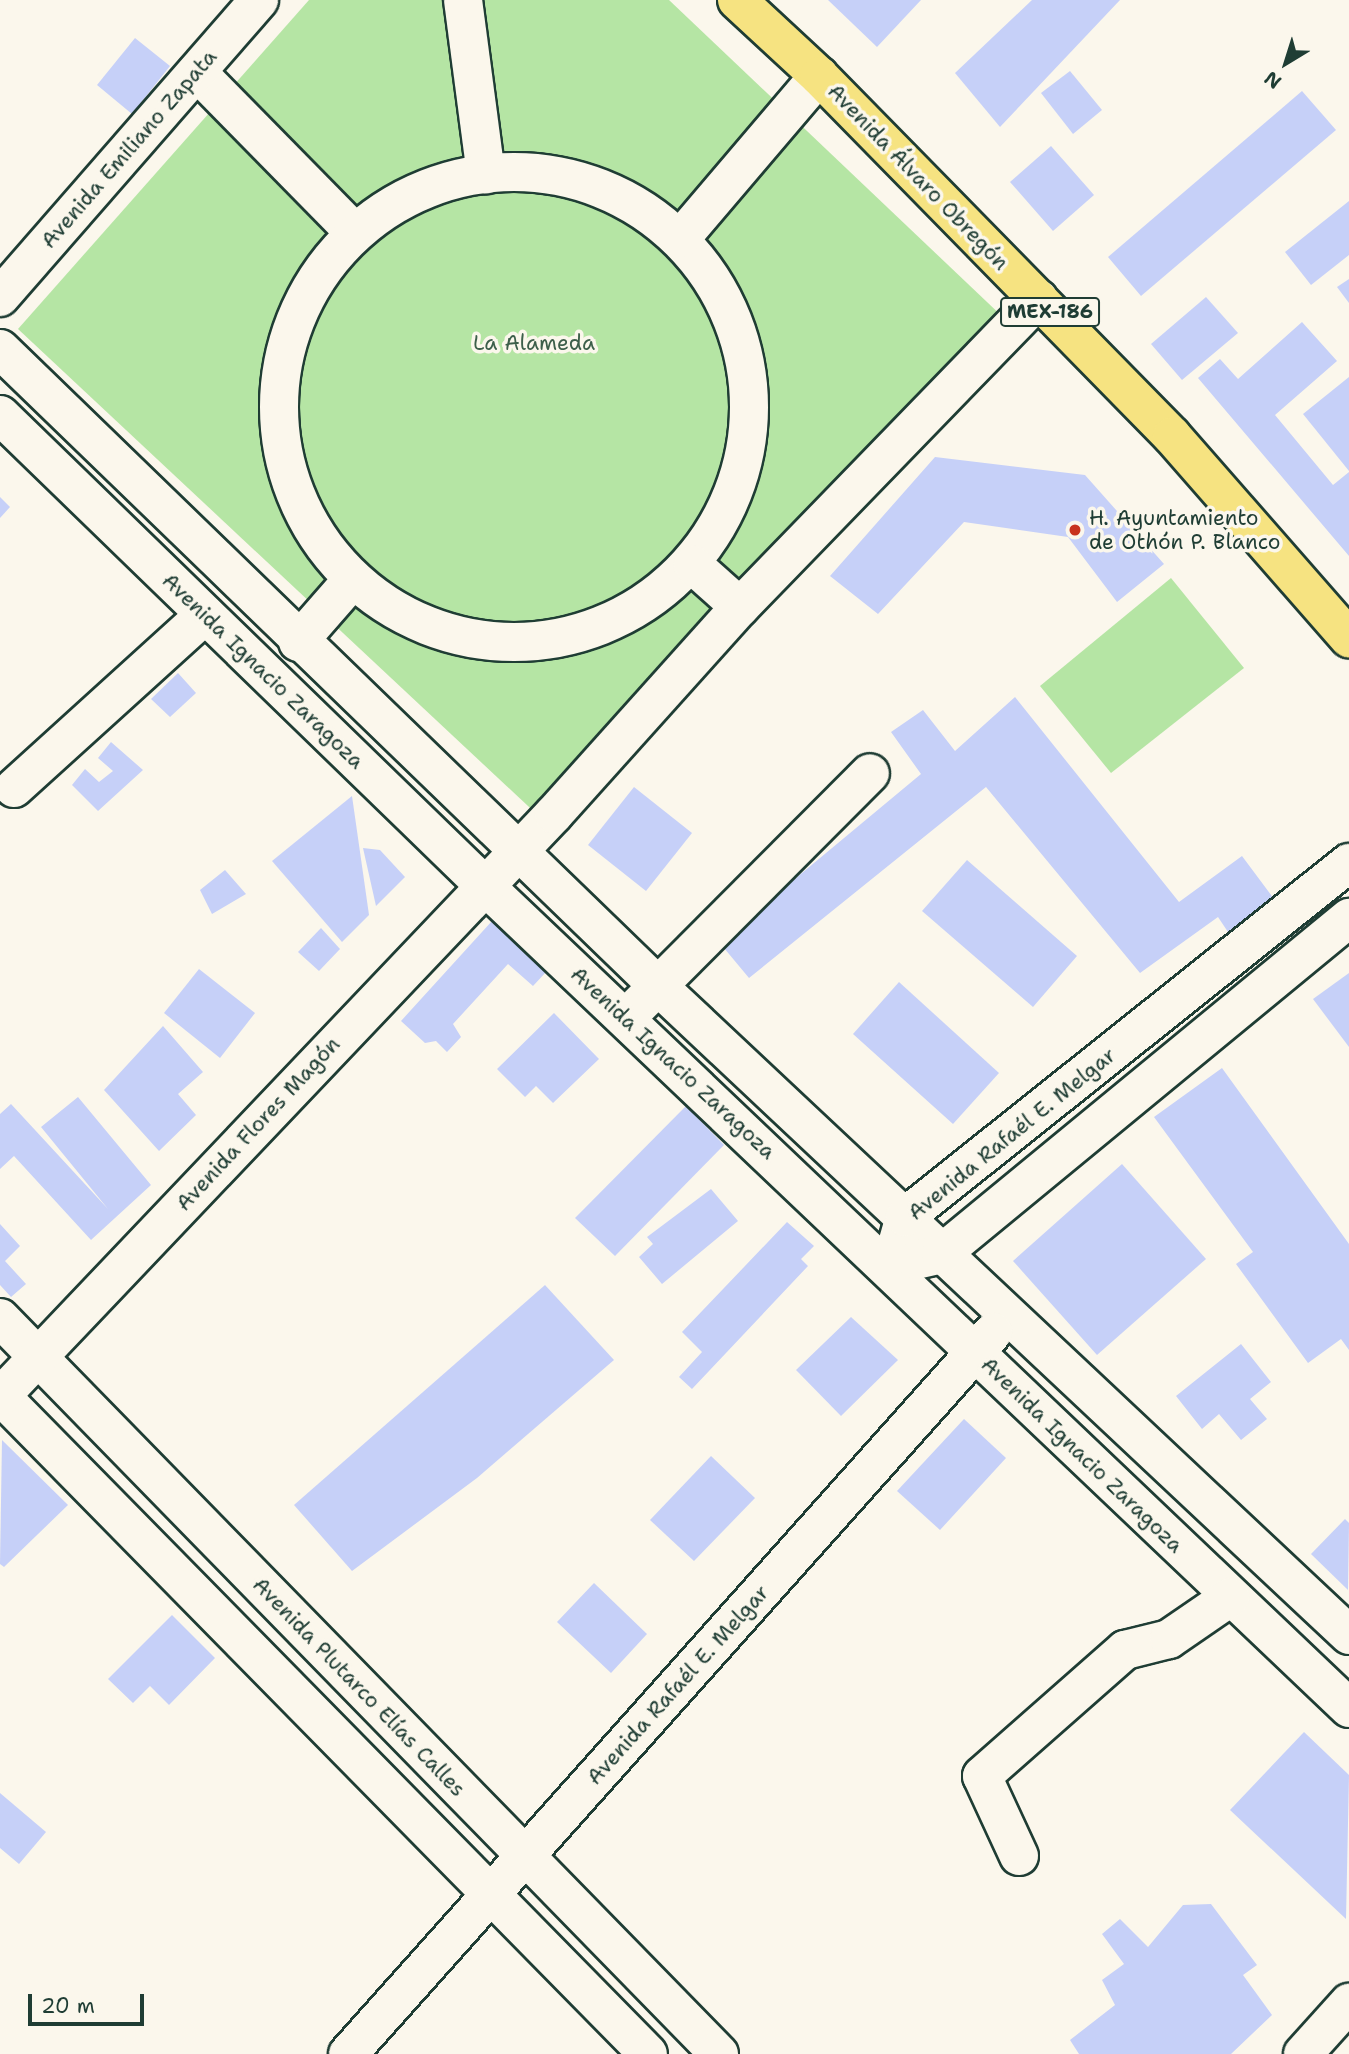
<!DOCTYPE html>
<meta charset="utf-8">
<style>
body{margin:0}
#map{position:relative;width:1349px;height:2054px;overflow:hidden;background:#fbf7ec;font-family:"Shantell Sans",sans-serif}
div>[style]{position:absolute}
.green>*{inset:0;background:#b5e5a4}
.building>*{inset:0;background:#c6d0f8}
.roads{filter:drop-shadow(2px 0 #1f3d34) drop-shadow(-2px 0 #1f3d34) drop-shadow(0 2px #1f3d34) drop-shadow(0 -2px #1f3d34)}
.minor>*{height:38px;margin:-19px;padding:0 19px;transform-origin:19px;border-radius:19px;background:#fbf7ec}
.minor>.ring{margin:-19px;padding:0;box-sizing:content-box;background:none;border:38px solid #fbf7ec;border-radius:50%}
.major>*{height:38px;margin:-19px;padding:0 19px;transform-origin:19px;border-radius:19px;background:#f6e381}
.dots>*{width:19px;height:19px;translate:-50% -50%;box-sizing:border-box;border:4px solid #fbf7ec;border-radius:50%}
span{translate:-50% -50%;white-space:nowrap;text-align:center;line-height:1.15;-webkit-text-stroke:7px #fbf7ec;paint-order:stroke}
.shield-label span{padding:2px 5px;background:#fbf7ec;border:2px solid;border-radius:5px;-webkit-text-stroke-width:0}
.shield-label{font-size:19px;color:#1f3d34;font-weight:700}
.street-label{font-size:21px;color:#1f3d34}
.park-label{font-size:21px;color:#3d5f4a}
.poi-label{font-size:21px;color:#1f3d34}
.left{translate:0 -50%;text-align:left}
.north{position:absolute;left:1251px;top:28px;width:70px;height:70px;-webkit-text-stroke:5px #fbf7ec;paint-order:stroke;rotate:218deg;font-size:19px;font-weight:700;line-height:28px;text-align:center;color:#1f3d34}
.north::after{content:'';display:block;margin:auto;width:24px;height:32px;background:#1f3d34;clip-path:polygon(50% 0,100% 100%,50% 72%,0 100%)}
.scale{position:absolute;left:28px;top:1994px;width:116px;height:32px;box-sizing:border-box;border:4px solid #1f3d34;border-top:0;padding-left:9px;font-size:21px;line-height:24px;white-space:nowrap;color:#1f3d34;-webkit-text-stroke:5px #fbf7ec;paint-order:stroke}
</style>
<div id="map">
<div class="green">
<div style="clip-path:polygon(309px 0,669px 0,1007px 321px,560px 836px,18px 329px)"></div>
<div style="clip-path:polygon(1171px 578px,1244px 668px,1111px 773px,1040px 686px)"></div>
</div>
<div class="building">
<div style="clip-path:polygon(828px 0,921px 0,877px 47px)"></div>
<div style="clip-path:polygon(1032px 0,1120px 0,1000px 127px,955px 73px)"></div>
<div style="clip-path:polygon(135px 38px,170px 66px,132px 114px,97px 85px)"></div>
<div style="clip-path:polygon(1070px 71px,1102px 110px,1073px 134px,1041px 93px)"></div>
<div style="clip-path:polygon(1302px 91px,1336px 130px,1141px 296px,1108px 257px)"></div>
<div style="clip-path:polygon(1051px 146px,1094px 195px,1053px 231px,1010px 182px)"></div>
<div style="clip-path:polygon(1349px 201px,1349px 255px,1311px 285px,1285px 252px)"></div>
<div style="clip-path:polygon(1349px 279px,1349px 303px,1337px 287px)"></div>
<div style="clip-path:polygon(1206px 297px,1238px 333px,1182px 380px,1151px 344px)"></div>
<div style="clip-path:polygon(1302px 322px,1337px 361px,1275px 415px,1333px 485px,1349px 472px,1349px 556px,1198px 378px,1220px 359px,1238px 379px)"></div>
<div style="clip-path:polygon(1349px 377px,1349px 471px,1303px 414px)"></div>
<div style="clip-path:polygon(935px 457px,1085px 475px,1164px 564px,1117px 602px,1068px 537px,964px 522px,878px 614px,830px 576px)"></div>
<div style="clip-path:polygon(0 497px,10px 507px,0 518px)"></div>
<div style="clip-path:polygon(178px 673px,196px 693px,170px 717px,151px 699px)"></div>
<div style="clip-path:polygon(1015px 697px,1179px 902px,1242px 856px,1274px 899px,1228px 932px,1218px 917px,1140px 973px,986px 787px,749px 978px,719px 942px,921px 774px,891px 732px,923px 710px,955px 751px)"></div>
<div style="clip-path:polygon(111px 742px,143px 770px,98px 811px,72px 785px,85px 769px,99px 782px,113px 771px,98px 758px)"></div>
<div style="clip-path:polygon(634px 787px,692px 833px,646px 891px,588px 845px)"></div>
<div style="clip-path:polygon(352px 796px,369px 915px,342px 942px,272px 861px)"></div>
<div style="clip-path:polygon(363px 848px,380px 850px,405px 877px,376px 906px)"></div>
<div style="clip-path:polygon(967px 860px,1077px 956px,1033px 1007px,922px 911px)"></div>
<div style="clip-path:polygon(225px 870px,246px 894px,212px 914px,200px 890px)"></div>
<div style="clip-path:polygon(492px 921px,547px 971px,533px 986px,508px 964px,453px 1024px,461px 1037px,447px 1052px,436px 1041px,425px 1043px,401px 1021px)"></div>
<div style="clip-path:polygon(321px 928px,340px 949px,319px 971px,298px 952px)"></div>
<div style="clip-path:polygon(199px 969px,255px 1013px,220px 1058px,164px 1013px)"></div>
<div style="clip-path:polygon(1349px 973px,1349px 1047px,1313px 999px)"></div>
<div style="clip-path:polygon(899px 982px,999px 1073px,953px 1124px,853px 1034px)"></div>
<div style="clip-path:polygon(554px 1013px,599px 1059px,553px 1103px,536px 1086px,525px 1097px,497px 1069px)"></div>
<div style="clip-path:polygon(163px 1026px,203px 1072px,178px 1094px,196px 1115px,159px 1151px,104px 1090px)"></div>
<div style="clip-path:polygon(1222px 1068px,1349px 1244px,1349px 1350px,1341px 1339px,1308px 1363px,1236px 1264px,1253px 1252px,1154px 1117px)"></div>
<div style="clip-path:polygon(78px 1097px,151px 1185px,91px 1240px,14px 1156px,0 1169px,0 1114px,11px 1104px,108px 1209px,41px 1127px)"></div>
<div style="clip-path:polygon(686px 1106px,724px 1145px,615px 1256px,575px 1218px)"></div>
<div style="clip-path:polygon(1122px 1164px,1206px 1259px,1097px 1355px,1013px 1261px)"></div>
<div style="clip-path:polygon(711px 1189px,738px 1221px,662px 1284px,639px 1257px,653px 1244px,647px 1237px)"></div>
<div style="clip-path:polygon(787px 1222px,814px 1246px,801px 1259px,808px 1266px,692px 1389px,679px 1377px,702px 1352px,682px 1332px)"></div>
<div style="clip-path:polygon(0 1224px,20px 1246px,5px 1261px,26px 1284px,11px 1297px,0 1285px)"></div>
<div style="clip-path:polygon(545px 1285px,614px 1360px,477px 1478px,352px 1571px,294px 1505px)"></div>
<div style="clip-path:polygon(851px 1317px,898px 1360px,841px 1416px,796px 1370px)"></div>
<div style="clip-path:polygon(1241px 1344px,1271px 1382px,1250px 1399px,1267px 1419px,1241px 1440px,1219px 1414px,1202px 1429px,1176px 1396px)"></div>
<div style="clip-path:polygon(964px 1419px,1006px 1458px,940px 1530px,897px 1491px)"></div>
<div style="clip-path:polygon(2px 1440px,68px 1505px,4px 1567px,0 1564px)"></div>
<div style="clip-path:polygon(711px 1456px,755px 1498px,694px 1561px,650px 1520px)"></div>
<div style="clip-path:polygon(1345px 1519px,1349px 1523px,1348px 1590px,1311px 1554px)"></div>
<div style="clip-path:polygon(594px 1583px,647px 1634px,611px 1673px,557px 1622px)"></div>
<div style="clip-path:polygon(172px 1615px,215px 1658px,169px 1705px,150px 1686px,133px 1703px,108px 1679px)"></div>
<div style="clip-path:polygon(1304px 1732px,1349px 1775px,1346px 1919px,1230px 1810px)"></div>
<div style="clip-path:polygon(0 1793px,46px 1832px,19px 1864px,0 1848px)"></div>
<div style="clip-path:polygon(1211px 1904px,1257px 1965px,1243px 1975px,1272px 2015px,1231px 2054px,1079px 2054px,1070px 2040px,1115px 2005px,1102px 1980px,1124px 1964px,1102px 1934px,1120px 1919px,1148px 1947px,1183px 1905px)"></div>
</div>
<div class="roads">
<div class="minor">
<div style="left:463px;top:0;width:176px;rotate:82.5deg"></div>
<div style="left:197px;top:72px;width:224px;rotate:45.5deg"></div>
<div class="ring" style="left:279px;top:172px;width:432px;height:432px"></div>
<div style="left:681px;top:238px;width:213px;rotate:-49.6deg"></div>
<div style="left:0;top:297px;width:394px;rotate:-48.9deg"></div>
<div style="left:0;top:349px;width:916px;rotate:44.07deg"></div>
<div style="left:658px;top:986px;width:948px;rotate:43.2deg"></div>
<div style="left:0;top:415px;width:675px;rotate:44.16deg"></div>
<div style="left:484px;top:885px;width:1194px;rotate:43.57deg"></div>
<div style="left:693px;top:565px;width:63px;rotate:41.8deg"></div>
<div style="left:298px;top:642px;width:82px;rotate:-48.9deg"></div>
<div style="left:14px;top:788px;width:258px;rotate:-42.2deg"></div>
<div style="left:639px;top:1005px;width:327px;rotate:-45.1deg"></div>
<div style="left:898px;top:1241px;width:25px;rotate:-74deg"></div>
<div style="left:905px;top:1217px;width:568px;rotate:-38.57deg"></div>
<div style="left:916px;top:1260px;width:26px;rotate:-13deg"></div>
<div style="left:941px;top:1254px;width:529px;rotate:-39.47deg"></div>
<div style="left:0;top:1318px;width:1029px;rotate:45.67deg"></div>
<div style="left:0;top:1395px;width:924px;rotate:45.48deg"></div>
<div style="left:0;top:1397px;width:804px;rotate:-46.46deg"></div>
<div style="left:554px;top:814px;width:278px;rotate:-48.1deg"></div>
<div style="left:740px;top:607px;width:429px;rotate:-45.9deg"></div>
<div style="left:1019px;top:1856px;width:88px;rotate:-114.8deg"></div>
<div style="left:982px;top:1776px;width:191px;rotate:-41.4deg"></div>
<div style="left:1125px;top:1650px;width:45px;rotate:-14deg"></div>
<div style="left:1169px;top:1639px;width:74px;rotate:-34.5deg"></div>
<div style="left:348px;top:2054px;width:968px;rotate:-48.22deg"></div>
<div style="left:1303px;top:2054px;width:69px;rotate:-48deg"></div>
</div>
<div class="major">
<div style="left:737px;top:0;width:112px;rotate:42.8deg"></div>
<div style="left:819px;top:76px;width:504px;rotate:45.56deg"></div>
<div style="left:1172px;top:436px;width:269px;rotate:48.8deg"></div>
</div>
</div>
<div class="dots">
<div style="left:1075px;top:530px;background:#c8321e"></div>
</div>
<div class="shield-label">
<span style="left:1050px;top:312px">MEX-186</span>
</div>
<div class="street-label">
<span style="left:129px;top:149px;rotate:-49deg">Avenida Emiliano Zapata</span>
<span style="left:918px;top:177px;rotate:46deg">Avenida Álvaro Obregón</span>
<span style="left:263px;top:671px;rotate:44deg">Avenida Ignacio Zaragoza</span>
<span style="left:673px;top:1063px;rotate:43deg">Avenida Ignacio Zaragoza</span>
<span style="left:258px;top:1124px;rotate:-47deg">Avenida Flores Magón</span>
<span style="left:1012px;top:1134px;rotate:-39deg">Avenida Rafaél E. Melgar</span>
<span style="left:1082px;top:1455px;rotate:44deg">Avenida Ignacio Zaragoza</span>
<span style="left:678px;top:1685px;rotate:-48deg">Avenida Rafaél E. Melgar</span>
<span style="left:359px;top:1687px;rotate:46deg">Avenida Plutarco Elías Calles</span>
</div>
<div class="park-label">
<span style="left:534px;top:343px">La Alameda</span>
</div>
<div class="poi-label">
<span class="left" style="left:1089px;top:530px">H. Ayuntamiento<br>de Othón P. Blanco</span>
</div>
<div class="north">N</div>
<div class="scale">20 m</div>
</div>
